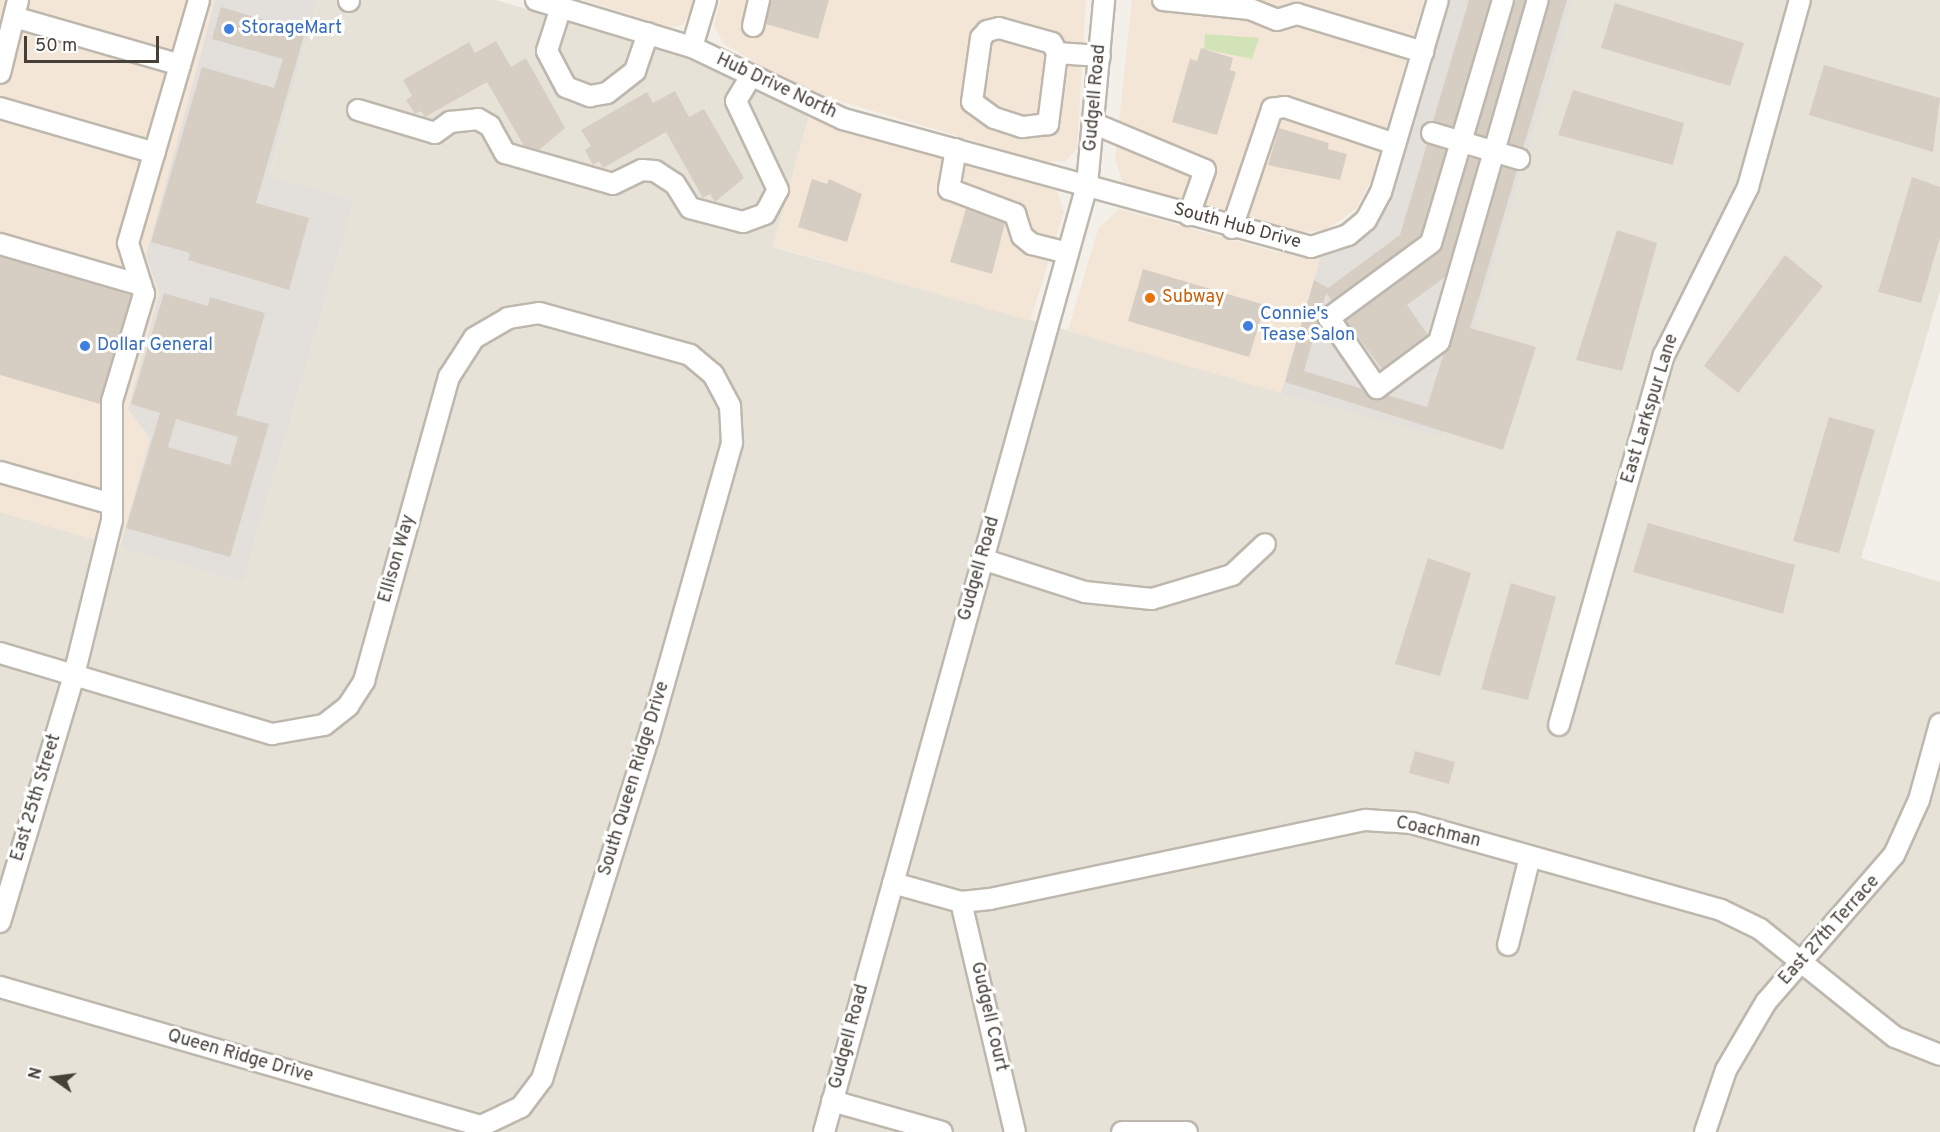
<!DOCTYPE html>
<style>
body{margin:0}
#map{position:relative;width:1940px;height:1132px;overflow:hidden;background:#f3f0ea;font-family:Overpass,sans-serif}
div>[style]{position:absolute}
.residential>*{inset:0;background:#e7e2d8}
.commercial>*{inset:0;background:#f3e6d7}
.industrial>*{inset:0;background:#e3dfdb}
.green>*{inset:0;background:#d1e3b7}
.building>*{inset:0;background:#d7cec3}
.roads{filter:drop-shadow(2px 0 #beb7ad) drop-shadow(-2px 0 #beb7ad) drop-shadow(0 2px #beb7ad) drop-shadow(0 -2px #beb7ad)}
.minor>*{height:20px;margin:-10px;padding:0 10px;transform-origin:10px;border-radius:10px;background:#fff}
.dots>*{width:16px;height:16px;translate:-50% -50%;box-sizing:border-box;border:3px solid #fff;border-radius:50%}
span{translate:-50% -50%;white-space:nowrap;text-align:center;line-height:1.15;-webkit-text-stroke:6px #fff;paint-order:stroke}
.shop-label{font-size:18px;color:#366cbe}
.left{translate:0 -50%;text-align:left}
.street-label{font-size:18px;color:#464039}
.food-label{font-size:18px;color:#c56008}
.north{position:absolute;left:24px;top:1048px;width:60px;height:60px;-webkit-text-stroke:4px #fff;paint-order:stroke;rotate:284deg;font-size:16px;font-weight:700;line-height:24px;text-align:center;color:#464039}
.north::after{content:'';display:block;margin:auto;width:21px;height:27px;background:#464039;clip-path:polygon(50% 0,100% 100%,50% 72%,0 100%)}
.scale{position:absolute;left:24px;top:36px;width:135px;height:27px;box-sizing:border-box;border:3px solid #464039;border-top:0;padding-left:8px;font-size:18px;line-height:21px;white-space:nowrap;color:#464039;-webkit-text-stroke:4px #fff;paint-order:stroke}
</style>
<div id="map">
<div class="residential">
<div style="clip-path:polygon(317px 0,496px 0,729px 70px,809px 116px,773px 247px,1442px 436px,1573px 0,1940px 0,1940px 291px,1861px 558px,1940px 582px,1940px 1132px,0 1132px,0 512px,243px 582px,354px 201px,269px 177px)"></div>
</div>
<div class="commercial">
<div style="clip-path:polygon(0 0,215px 0,146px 256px,159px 293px,128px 409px,150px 438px,120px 547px,0 512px)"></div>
<div style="clip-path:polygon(583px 0,698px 0,683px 25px,670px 27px)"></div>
<div style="clip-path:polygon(720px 0,1086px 0,1077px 149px,1066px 161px,1045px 162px,802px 90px,724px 44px,714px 26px)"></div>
<div style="clip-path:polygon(1132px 0,1424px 0,1371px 181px,1355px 210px,1326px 230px,1292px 233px,1122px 182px,1115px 158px)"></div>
<div style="clip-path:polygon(809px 116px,1057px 191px,1064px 212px,1030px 321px,773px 246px)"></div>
<div style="clip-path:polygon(1119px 209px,1277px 252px,1321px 255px,1281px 393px,1068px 331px,1098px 229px)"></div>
</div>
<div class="industrial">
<div style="clip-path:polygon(215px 0,317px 0,269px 176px,354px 201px,243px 582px,120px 547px,150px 438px,128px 409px,159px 293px,146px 256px)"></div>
<div style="clip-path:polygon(1446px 0,1573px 0,1442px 437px,1281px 393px,1321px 255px,1360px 235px)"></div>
</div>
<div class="green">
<div style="clip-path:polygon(1205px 34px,1259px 38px,1252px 59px,1204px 49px)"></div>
</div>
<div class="building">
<div style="clip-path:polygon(771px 0,829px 0,818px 39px,766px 24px)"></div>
<div style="clip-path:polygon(1469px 0,1490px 0,1453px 127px,1433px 121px)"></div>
<div style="clip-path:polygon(1516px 0,1526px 0,1486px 137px,1476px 134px)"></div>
<div style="clip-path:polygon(1550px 0,1567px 0,1523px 148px,1509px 143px)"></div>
<div style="clip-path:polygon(1615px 3px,1744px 43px,1730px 86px,1601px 48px)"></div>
<div style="clip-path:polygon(221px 7px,305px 32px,256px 203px,309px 218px,289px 290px,188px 260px,190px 253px,151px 242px,202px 67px,274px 88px,283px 59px,212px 39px)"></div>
<div style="clip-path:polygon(496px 41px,511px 67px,526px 58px,565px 128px,539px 150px,524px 146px,487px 82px,425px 117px,421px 111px,415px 114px,406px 100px,412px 96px,403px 80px,469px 42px,475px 53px)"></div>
<div style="clip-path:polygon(1201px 48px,1233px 58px,1230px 70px,1236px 72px,1217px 135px,1172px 122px,1190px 59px,1197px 61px)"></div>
<div style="clip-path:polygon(1824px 65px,1940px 98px,1933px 152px,1809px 115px)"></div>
<div style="clip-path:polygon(1573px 90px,1684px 123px,1673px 165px,1558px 135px)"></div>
<div style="clip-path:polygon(675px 91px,689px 117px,704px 109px,744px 178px,715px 202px,710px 194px,703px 198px,666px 132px,603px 168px,599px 161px,593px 165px,585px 150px,591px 146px,581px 130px,647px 92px,653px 103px)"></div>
<div style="clip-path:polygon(1279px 128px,1329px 143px,1328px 149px,1347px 154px,1340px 180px,1268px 165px)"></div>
<div style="clip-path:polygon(1427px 144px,1446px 150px,1421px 236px,1332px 301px,1326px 293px,1304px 371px,1363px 389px,1373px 399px,1387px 395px,1427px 407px,1502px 167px,1517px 171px,1470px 328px,1536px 347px,1503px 450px,1285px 382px,1314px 280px,1328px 288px,1400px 235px)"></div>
<div style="clip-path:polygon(1469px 157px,1479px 160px,1445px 277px,1407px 305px,1428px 335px,1382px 369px,1346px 321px,1439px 252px)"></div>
<div style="clip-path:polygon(1912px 177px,1940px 187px,1940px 238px,1921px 303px,1878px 292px)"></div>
<div style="clip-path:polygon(812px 179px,827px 184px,829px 179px,862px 194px,847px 242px,798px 227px)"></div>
<div style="clip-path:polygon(966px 209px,1005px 223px,992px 274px,950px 262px)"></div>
<div style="clip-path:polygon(1617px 230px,1657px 243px,1622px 371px,1576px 360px)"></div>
<div style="clip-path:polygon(1785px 255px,1823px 286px,1738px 393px,1704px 366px)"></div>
<div style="clip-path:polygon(0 256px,131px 295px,100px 404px,0 375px)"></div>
<div style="clip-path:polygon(1143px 269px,1265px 305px,1249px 357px,1128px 321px)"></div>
<div style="clip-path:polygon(evenodd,164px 293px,208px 306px,210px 297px,265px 313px,236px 415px,269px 424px,230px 557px,126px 528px,160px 413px,131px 404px,164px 293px,176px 419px,238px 437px,230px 465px,168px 447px,176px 419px)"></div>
<div style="clip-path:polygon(1829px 417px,1875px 430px,1839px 553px,1793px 541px)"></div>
<div style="clip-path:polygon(1648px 523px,1795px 565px,1783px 614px,1633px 572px)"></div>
<div style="clip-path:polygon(1428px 558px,1471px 573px,1440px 676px,1395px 664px)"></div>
<div style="clip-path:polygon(1511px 583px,1556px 597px,1528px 700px,1481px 689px)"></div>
<div style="clip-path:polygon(1415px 751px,1455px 762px,1449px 784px,1409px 773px)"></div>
</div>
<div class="roads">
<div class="minor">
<div style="left:349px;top:0;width:1px;rotate:90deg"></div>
<div style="left:536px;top:0;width:163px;rotate:16.8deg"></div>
<div style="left:692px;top:47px;width:167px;rotate:25.5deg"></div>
<div style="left:843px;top:119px;width:485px;rotate:15.3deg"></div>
<div style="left:1311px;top:247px;width:39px;rotate:-18deg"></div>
<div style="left:1348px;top:235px;width:23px;rotate:-40deg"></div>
<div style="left:1366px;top:220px;width:32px;rotate:-62deg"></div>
<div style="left:1381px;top:192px;width:200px;rotate:-73.5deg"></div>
<div style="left:1163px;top:0;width:87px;rotate:5.9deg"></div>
<div style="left:1250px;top:9px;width:29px;rotate:22deg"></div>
<div style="left:1277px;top:20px;width:21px;rotate:-17deg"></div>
<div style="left:1297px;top:14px;width:132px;rotate:16.8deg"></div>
<div style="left:1503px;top:0;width:253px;rotate:106.5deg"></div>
<div style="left:1431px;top:243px;width:127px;rotate:143.7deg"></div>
<div style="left:1329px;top:318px;width:85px;rotate:55.6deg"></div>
<div style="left:1377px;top:388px;width:77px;rotate:-36.6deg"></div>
<div style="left:1439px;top:342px;width:356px;rotate:-73.9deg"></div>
<div style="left:561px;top:7px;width:46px;rotate:107.7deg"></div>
<div style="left:547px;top:51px;width:41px;rotate:62.2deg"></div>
<div style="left:566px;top:87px;width:26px;rotate:21deg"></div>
<div style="left:590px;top:96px;width:17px;rotate:-10deg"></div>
<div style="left:607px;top:93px;width:36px;rotate:-38deg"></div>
<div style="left:635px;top:71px;width:40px;rotate:-71.1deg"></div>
<div style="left:14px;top:17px;width:173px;rotate:16.1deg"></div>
<div style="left:753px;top:26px;width:27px;rotate:-77deg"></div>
<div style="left:692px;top:47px;width:49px;rotate:-73.4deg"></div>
<div style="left:1057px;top:53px;width:72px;rotate:97.2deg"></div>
<div style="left:1048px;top:124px;width:26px;rotate:173deg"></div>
<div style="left:1022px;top:127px;width:29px;rotate:-162deg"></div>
<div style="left:994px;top:118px;width:27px;rotate:-144deg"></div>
<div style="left:972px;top:102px;width:65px;rotate:-82deg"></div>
<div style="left:981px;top:38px;width:9px;rotate:-49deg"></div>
<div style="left:987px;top:31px;width:12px;rotate:-14deg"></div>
<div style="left:999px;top:28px;width:55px;rotate:15.8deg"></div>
<div style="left:1052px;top:43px;width:11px;rotate:63deg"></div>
<div style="left:1057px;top:53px;width:43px;rotate:4deg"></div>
<div style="left:0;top:73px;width:75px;rotate:-76.1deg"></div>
<div style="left:0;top:108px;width:161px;rotate:16.2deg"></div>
<div style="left:358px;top:110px;width:80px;rotate:16.6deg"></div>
<div style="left:435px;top:133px;width:19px;rotate:-36deg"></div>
<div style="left:450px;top:122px;width:28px;rotate:-6deg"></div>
<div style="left:478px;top:119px;width:14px;rotate:30deg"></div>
<div style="left:490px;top:126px;width:31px;rotate:61deg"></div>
<div style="left:505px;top:153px;width:112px;rotate:16deg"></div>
<div style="left:613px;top:184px;width:32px;rotate:-26deg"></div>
<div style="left:642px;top:170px;width:13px;rotate:4deg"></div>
<div style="left:655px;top:171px;width:24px;rotate:33deg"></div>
<div style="left:675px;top:184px;width:28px;rotate:58deg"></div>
<div style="left:690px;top:208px;width:55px;rotate:14.8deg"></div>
<div style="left:743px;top:222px;width:23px;rotate:-20deg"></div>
<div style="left:765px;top:214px;width:27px;rotate:-62deg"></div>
<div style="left:778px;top:190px;width:98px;rotate:-115.3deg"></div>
<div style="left:736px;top:101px;width:29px;rotate:-59deg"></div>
<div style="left:1095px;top:124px;width:119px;rotate:22.7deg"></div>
<div style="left:1205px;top:170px;width:48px;rotate:109.6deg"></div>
<div style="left:1432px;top:133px;width:91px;rotate:16.6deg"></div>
<div style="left:956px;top:149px;width:41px;rotate:99.9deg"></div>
<div style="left:949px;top:189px;width:71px;rotate:20.7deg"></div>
<div style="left:1015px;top:214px;width:23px;rotate:72deg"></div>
<div style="left:1022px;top:236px;width:13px;rotate:39deg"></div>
<div style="left:1032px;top:244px;width:37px;rotate:14deg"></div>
<div style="left:1232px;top:228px;width:126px;rotate:-71.4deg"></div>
<div style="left:1272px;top:109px;width:13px;rotate:-9deg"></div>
<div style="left:1285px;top:107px;width:116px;rotate:18.6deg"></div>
<div style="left:0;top:244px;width:147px;rotate:16.2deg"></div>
<div style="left:0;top:472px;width:116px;rotate:15.9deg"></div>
<div style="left:982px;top:559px;width:108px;rotate:17.8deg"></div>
<div style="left:1085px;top:592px;width:67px;rotate:6deg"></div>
<div style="left:1152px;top:599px;width:84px;rotate:-16.7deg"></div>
<div style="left:1232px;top:575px;width:45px;rotate:-43.2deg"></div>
<div style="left:0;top:653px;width:284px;rotate:16.6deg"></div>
<div style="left:272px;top:734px;width:53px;rotate:-9.8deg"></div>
<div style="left:324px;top:725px;width:31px;rotate:-38deg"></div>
<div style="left:348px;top:706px;width:30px;rotate:-57deg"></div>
<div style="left:364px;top:681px;width:316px;rotate:-74.4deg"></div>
<div style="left:449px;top:377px;width:46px;rotate:-57.3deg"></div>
<div style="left:474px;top:338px;width:39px;rotate:-30deg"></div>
<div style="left:508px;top:318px;width:31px;rotate:-9deg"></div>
<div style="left:539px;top:313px;width:157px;rotate:15.5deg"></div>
<div style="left:690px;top:355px;width:30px;rotate:40deg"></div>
<div style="left:713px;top:374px;width:36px;rotate:62deg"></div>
<div style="left:730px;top:406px;width:37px;rotate:87deg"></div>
<div style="left:732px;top:443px;width:308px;rotate:105.8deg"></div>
<div style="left:648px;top:739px;width:356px;rotate:107.3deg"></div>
<div style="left:542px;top:1079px;width:35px;rotate:127deg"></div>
<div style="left:521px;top:1107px;width:44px;rotate:154.6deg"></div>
<div style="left:481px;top:1126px;width:501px;rotate:-163.88deg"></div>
<div style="left:1559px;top:725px;width:385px;rotate:-74.2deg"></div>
<div style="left:1664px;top:355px;width:188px;rotate:-63.4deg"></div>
<div style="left:1748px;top:187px;width:194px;rotate:-74.5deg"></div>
<div style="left:893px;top:883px;width:71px;rotate:15.6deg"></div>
<div style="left:961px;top:902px;width:29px;rotate:-6deg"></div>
<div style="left:990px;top:899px;width:384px;rotate:-11.9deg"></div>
<div style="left:1366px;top:820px;width:46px;rotate:3.7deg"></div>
<div style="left:1412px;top:823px;width:321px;rotate:15.7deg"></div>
<div style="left:1721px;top:910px;width:43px;rotate:26deg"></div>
<div style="left:1760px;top:929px;width:173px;rotate:38.7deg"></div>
<div style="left:1895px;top:1037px;width:48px;rotate:21.8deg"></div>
<div style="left:961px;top:902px;width:236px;rotate:76.8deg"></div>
<div style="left:0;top:922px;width:258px;rotate:-73.3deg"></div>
<div style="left:74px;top:675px;width:160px;rotate:-76.2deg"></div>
<div style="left:112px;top:520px;width:119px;rotate:-90deg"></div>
<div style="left:112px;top:401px;width:112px;rotate:-73.3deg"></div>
<div style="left:144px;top:294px;width:53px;rotate:-107.4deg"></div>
<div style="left:128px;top:243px;width:253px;rotate:-73.7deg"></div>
<div style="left:1508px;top:945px;width:91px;rotate:-76deg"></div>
<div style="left:832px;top:1101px;width:114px;rotate:15.7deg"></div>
<div style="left:824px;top:1132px;width:983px;rotate:-74.48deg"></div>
<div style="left:1087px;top:185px;width:186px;rotate:-84.7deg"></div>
<div style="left:1122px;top:1132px;width:65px"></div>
<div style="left:1705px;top:1132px;width:65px;rotate:-71.3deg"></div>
<div style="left:1726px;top:1070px;width:79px;rotate:-59.5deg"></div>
<div style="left:1766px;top:1002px;width:195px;rotate:-49deg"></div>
<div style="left:1894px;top:855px;width:60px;rotate:-65.6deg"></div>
<div style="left:1919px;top:800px;width:79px;rotate:-74.6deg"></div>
</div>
</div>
<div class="dots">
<div style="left:229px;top:29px;background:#3f7fe0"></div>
<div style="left:1150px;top:298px;background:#e8710a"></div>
<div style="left:1248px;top:326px;background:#3f7fe0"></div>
<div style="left:85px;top:346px;background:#3f7fe0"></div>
</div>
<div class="shop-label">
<span class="left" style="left:241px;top:29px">StorageMart</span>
<span class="left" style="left:1260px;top:326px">Connie's<br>Tease Salon</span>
<span class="left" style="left:97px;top:346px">Dollar General</span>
</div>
<div class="street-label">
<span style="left:776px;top:87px;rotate:25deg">Hub Drive North</span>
<span style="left:1096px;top:98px;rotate:-85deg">Gudgell Road</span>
<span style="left:1237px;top:227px;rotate:15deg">South Hub Drive</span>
<span style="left:1651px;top:409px;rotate:-73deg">East Larkspur Lane</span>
<span style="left:398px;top:559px;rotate:-74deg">Ellison Way</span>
<span style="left:980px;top:569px;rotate:-74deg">Gudgell Road</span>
<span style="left:635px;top:779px;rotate:-73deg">South Queen Ridge Drive</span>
<span style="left:37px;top:798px;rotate:-73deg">East 25th Street</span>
<span style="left:1438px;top:833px;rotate:13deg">Coachman</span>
<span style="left:1830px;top:931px;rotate:-48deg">East 27th Terrace</span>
<span style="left:988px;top:1017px;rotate:77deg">Gudgell Court</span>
<span style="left:850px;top:1037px;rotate:-75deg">Gudgell Road</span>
<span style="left:240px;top:1057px;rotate:16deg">Queen Ridge Drive</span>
</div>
<div class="food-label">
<span class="left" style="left:1162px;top:298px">Subway</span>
</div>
<div class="north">N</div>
<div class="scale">50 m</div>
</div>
